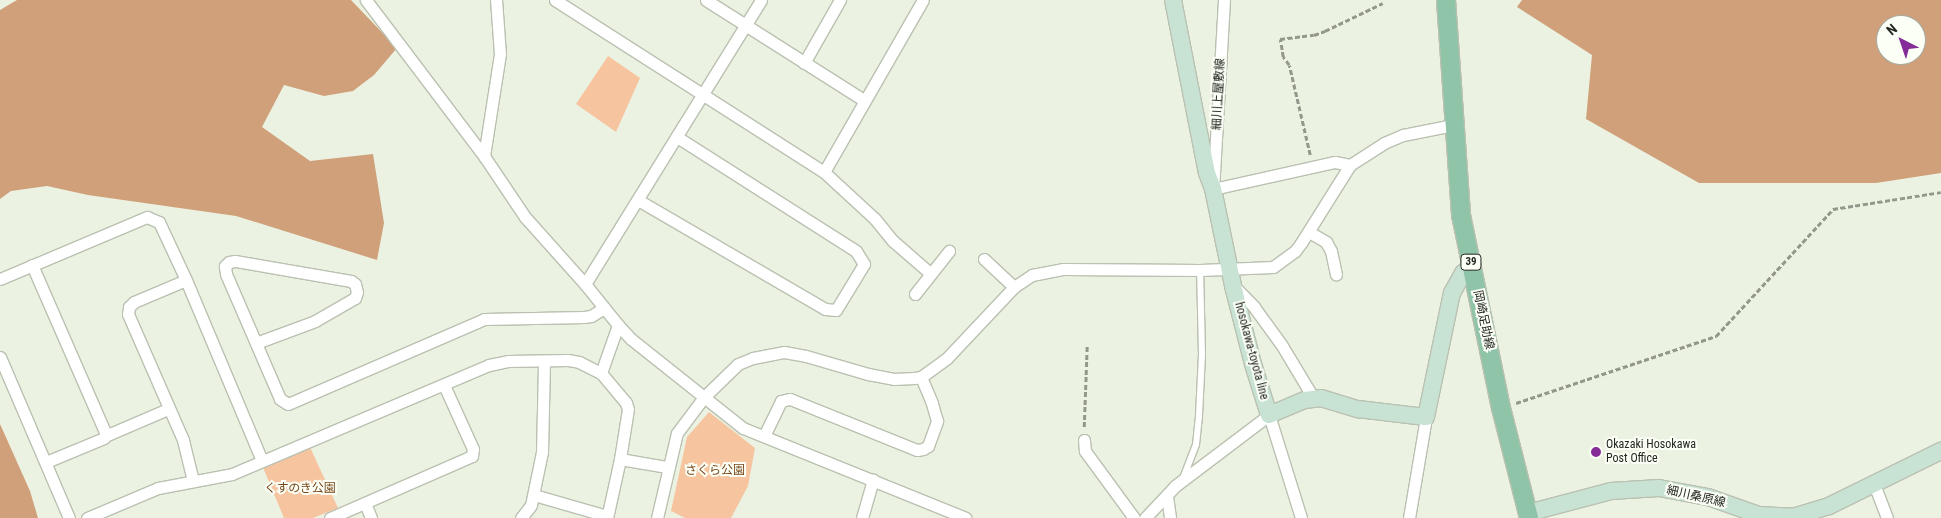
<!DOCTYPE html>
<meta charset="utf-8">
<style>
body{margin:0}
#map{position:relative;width:1941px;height:518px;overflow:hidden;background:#ecf2e2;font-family:"Roboto Condensed","Noto Sans JP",sans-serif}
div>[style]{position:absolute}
.green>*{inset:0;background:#f6c5a0}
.forest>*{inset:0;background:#d0a07a}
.path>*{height:2.5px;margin-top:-1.25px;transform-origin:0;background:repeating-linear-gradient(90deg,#93978c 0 5px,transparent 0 7.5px)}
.roads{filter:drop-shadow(1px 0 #bac1b1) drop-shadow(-1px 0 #bac1b1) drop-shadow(0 1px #bac1b1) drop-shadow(0 -1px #bac1b1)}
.lane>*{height:5.5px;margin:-2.75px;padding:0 2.75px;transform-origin:2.75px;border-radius:2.75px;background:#fff}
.street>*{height:11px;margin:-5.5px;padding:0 5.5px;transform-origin:5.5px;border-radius:5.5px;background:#fff}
.secondary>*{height:16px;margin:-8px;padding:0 8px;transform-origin:8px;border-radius:8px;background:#c8e2d4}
.primary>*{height:18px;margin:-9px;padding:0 9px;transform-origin:9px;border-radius:9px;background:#90c4a9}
.dots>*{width:14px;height:14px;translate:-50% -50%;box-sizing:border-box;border:2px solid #fbfff5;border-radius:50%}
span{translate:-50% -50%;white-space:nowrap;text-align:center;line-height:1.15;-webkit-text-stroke:4px #fbfff5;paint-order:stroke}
.shield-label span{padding:1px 4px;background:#fbfff5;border:1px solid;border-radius:4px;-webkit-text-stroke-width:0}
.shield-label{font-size:11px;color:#242721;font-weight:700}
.street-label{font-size:12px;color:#242721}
.poi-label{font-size:12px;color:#242721}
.left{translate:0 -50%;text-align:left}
.park-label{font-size:12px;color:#77481d}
.north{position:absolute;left:1876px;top:15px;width:50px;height:50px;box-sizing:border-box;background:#fbfff5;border:1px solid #a5a9a0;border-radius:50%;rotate:319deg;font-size:14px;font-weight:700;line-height:20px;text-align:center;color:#242721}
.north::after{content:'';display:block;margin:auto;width:18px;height:22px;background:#862c98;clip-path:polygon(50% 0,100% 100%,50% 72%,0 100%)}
</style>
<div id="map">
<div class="green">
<div style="clip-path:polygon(608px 56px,640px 78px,616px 132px,576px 104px)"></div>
<div style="clip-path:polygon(709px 412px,755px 448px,748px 486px,731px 518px,685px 518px,671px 511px,687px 437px)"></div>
<div style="clip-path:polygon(309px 445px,338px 508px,313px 518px,284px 518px,262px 465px)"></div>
</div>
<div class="forest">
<div style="clip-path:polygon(17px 0,351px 0,397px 48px,374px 75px,353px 91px,324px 96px,284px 85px,262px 127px,310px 161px,373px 154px,384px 223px,377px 260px,236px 216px,88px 195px,47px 186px,11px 191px,0 199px,0 10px)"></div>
<div style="clip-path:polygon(evenodd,1522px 0,1941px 0,1941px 173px,1876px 183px,1699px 183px,1586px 119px,1592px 55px,1517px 7px,1522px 0,1886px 25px,1916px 25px,1916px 55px,1886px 55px,1886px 25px)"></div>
<div style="clip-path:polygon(0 424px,30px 491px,38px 518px,0 518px)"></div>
</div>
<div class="path">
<div style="left:1310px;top:155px;width:92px;rotate:-103.1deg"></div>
<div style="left:1289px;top:65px;width:10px;rotate:-127deg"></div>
<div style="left:1283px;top:57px;width:18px;rotate:-99deg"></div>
<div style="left:1280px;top:39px;width:34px;rotate:-7deg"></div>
<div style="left:1314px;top:35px;width:12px;rotate:-20deg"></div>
<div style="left:1325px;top:31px;width:64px;rotate:-25.8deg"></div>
<div style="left:1516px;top:403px;width:211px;rotate:-18.5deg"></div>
<div style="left:1716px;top:336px;width:173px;rotate:-47.3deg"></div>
<div style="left:1833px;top:209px;width:109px;rotate:-8.9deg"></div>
<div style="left:1084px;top:427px;width:81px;rotate:-87.9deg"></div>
</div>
<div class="roads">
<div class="lane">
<div style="left:1184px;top:476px;width:33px;rotate:-69deg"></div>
<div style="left:1196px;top:445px;width:29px;rotate:-84deg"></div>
<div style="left:1199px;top:416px;width:61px;rotate:-87.2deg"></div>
<div style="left:1202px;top:355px;width:85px;rotate:-91.3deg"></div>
</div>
<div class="street">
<div style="left:366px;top:0;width:196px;rotate:52.9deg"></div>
<div style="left:484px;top:156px;width:73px;rotate:56.1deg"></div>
<div style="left:525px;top:217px;width:90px;rotate:48.2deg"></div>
<div style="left:585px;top:284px;width:53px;rotate:51.2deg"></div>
<div style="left:618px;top:325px;width:19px;rotate:47deg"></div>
<div style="left:631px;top:339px;width:143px;rotate:38.5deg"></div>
<div style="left:743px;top:428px;width:240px;rotate:22deg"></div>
<div style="left:555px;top:0;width:319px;rotate:32.6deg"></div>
<div style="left:824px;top:172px;width:69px;rotate:42.7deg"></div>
<div style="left:875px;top:219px;width:28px;rotate:51deg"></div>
<div style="left:893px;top:241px;width:49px;rotate:40.9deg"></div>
<div style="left:706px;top:0;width:188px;rotate:32.4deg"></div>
<div style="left:1224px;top:0;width:189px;rotate:93.3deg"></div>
<div style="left:1213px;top:189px;width:125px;rotate:-12.5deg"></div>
<div style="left:1335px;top:162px;width:15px;rotate:11deg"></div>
<div style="left:804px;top:63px;width:73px;rotate:-60.3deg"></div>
<div style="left:484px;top:156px;width:103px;rotate:-81.1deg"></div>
<div style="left:500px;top:54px;width:54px;rotate:-94.2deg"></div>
<div style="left:824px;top:172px;width:198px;rotate:-60.1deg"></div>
<div style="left:638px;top:200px;width:216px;rotate:30.2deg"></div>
<div style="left:825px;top:309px;width:11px;rotate:5deg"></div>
<div style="left:836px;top:310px;width:54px;rotate:-58.7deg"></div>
<div style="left:864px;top:264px;width:15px;rotate:-122deg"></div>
<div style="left:856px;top:251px;width:212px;rotate:-147.5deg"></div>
<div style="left:1309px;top:232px;width:20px;rotate:30deg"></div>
<div style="left:1326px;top:242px;width:10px;rotate:61deg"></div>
<div style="left:1331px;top:251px;width:24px;rotate:78deg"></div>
<div style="left:984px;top:259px;width:41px;rotate:43deg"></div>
<div style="left:32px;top:265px;width:184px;rotate:66.4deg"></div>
<div style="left:106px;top:434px;width:4px;rotate:117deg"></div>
<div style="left:104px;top:438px;width:63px;rotate:157.5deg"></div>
<div style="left:0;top:279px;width:160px;rotate:-22.9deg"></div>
<div style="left:147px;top:217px;width:13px;rotate:23deg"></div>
<div style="left:159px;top:222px;width:64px;rotate:65deg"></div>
<div style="left:186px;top:280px;width:196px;rotate:67.2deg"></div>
<div style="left:186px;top:280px;width:56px;rotate:157.1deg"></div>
<div style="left:134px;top:302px;width:7px;rotate:135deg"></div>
<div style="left:129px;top:307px;width:7px;rotate:98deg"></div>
<div style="left:128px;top:314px;width:137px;rotate:66.4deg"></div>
<div style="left:183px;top:440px;width:42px;rotate:76.3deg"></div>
<div style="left:585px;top:284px;width:334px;rotate:-58.2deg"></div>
<div style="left:1235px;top:287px;width:28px;rotate:46deg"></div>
<div style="left:1254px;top:307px;width:46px;rotate:53.9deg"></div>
<div style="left:1281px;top:344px;width:64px;rotate:59deg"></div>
<div style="left:915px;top:294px;width:55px;rotate:-51.7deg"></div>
<div style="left:256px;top:343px;width:63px;rotate:-20.4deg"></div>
<div style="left:315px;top:321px;width:46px;rotate:-29.9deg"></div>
<div style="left:355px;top:298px;width:6px;rotate:-72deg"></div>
<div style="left:357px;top:292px;width:8px;rotate:-104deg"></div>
<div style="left:355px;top:284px;width:5px;rotate:-143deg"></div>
<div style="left:351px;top:281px;width:118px;rotate:-170.2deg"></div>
<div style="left:235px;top:261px;width:6px;rotate:171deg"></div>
<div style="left:229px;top:262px;width:6px;rotate:135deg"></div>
<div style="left:225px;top:266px;width:8px;rotate:83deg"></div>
<div style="left:226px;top:274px;width:136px;rotate:66.6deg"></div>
<div style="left:280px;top:399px;width:9px;rotate:32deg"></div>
<div style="left:288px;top:404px;width:214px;rotate:-23.4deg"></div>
<div style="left:484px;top:319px;width:100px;rotate:-1.1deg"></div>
<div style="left:584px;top:317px;width:7px;rotate:-8deg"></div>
<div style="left:591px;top:316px;width:15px;rotate:-32deg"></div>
<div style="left:0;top:357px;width:175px;rotate:66.8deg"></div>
<div style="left:601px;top:373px;width:51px;rotate:-70.5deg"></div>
<div style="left:105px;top:436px;width:69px;rotate:-23.2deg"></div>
<div style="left:764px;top:436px;width:39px;rotate:-64deg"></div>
<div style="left:781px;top:401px;width:9px;rotate:-13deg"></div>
<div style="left:790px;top:399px;width:137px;rotate:21.9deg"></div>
<div style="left:917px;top:450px;width:6px;rotate:-9deg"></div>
<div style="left:923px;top:449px;width:6px;rotate:-31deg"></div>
<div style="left:928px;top:446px;width:27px;rotate:-70deg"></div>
<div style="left:937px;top:421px;width:19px;rotate:-106deg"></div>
<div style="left:932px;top:403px;width:28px;rotate:-113deg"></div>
<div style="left:1084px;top:440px;width:11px;rotate:85deg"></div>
<div style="left:1085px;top:451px;width:83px;rotate:53.8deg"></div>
<div style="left:620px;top:459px;width:48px;rotate:9.7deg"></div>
<div style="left:1874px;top:484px;width:36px;rotate:69deg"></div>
<div style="left:534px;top:495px;width:76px;rotate:16deg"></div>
<div style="left:1167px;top:496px;width:22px;rotate:82deg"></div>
<div style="left:365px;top:503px;width:16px;rotate:68deg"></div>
<div style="left:87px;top:518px;width:77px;rotate:-22.9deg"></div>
<div style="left:158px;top:488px;width:75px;rotate:-10.7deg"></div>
<div style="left:232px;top:474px;width:279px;rotate:-23deg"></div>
<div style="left:489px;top:365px;width:19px;rotate:-12deg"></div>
<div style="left:508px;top:361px;width:60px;rotate:-1deg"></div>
<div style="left:568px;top:360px;width:11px;rotate:10deg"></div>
<div style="left:579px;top:362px;width:25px;rotate:27deg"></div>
<div style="left:601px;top:373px;width:39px;rotate:50deg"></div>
<div style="left:626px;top:403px;width:6px;rotate:72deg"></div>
<div style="left:628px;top:409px;width:51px;rotate:99.1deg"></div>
<div style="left:620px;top:459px;width:60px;rotate:102.4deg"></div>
<div style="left:330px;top:518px;width:155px;rotate:-23.6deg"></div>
<div style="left:472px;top:456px;width:7px;rotate:-82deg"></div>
<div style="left:473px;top:449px;width:70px;rotate:-114.4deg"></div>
<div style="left:521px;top:518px;width:16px;rotate:-52deg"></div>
<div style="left:531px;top:505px;width:54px;rotate:-78.3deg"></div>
<div style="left:542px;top:452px;width:91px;rotate:-88.7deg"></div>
<div style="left:657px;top:518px;width:87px;rotate:-76.8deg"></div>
<div style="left:677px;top:433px;width:45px;rotate:-53.1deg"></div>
<div style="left:704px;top:397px;width:47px;rotate:-44.1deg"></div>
<div style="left:738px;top:364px;width:16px;rotate:-22deg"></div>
<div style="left:753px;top:358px;width:32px;rotate:-11deg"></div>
<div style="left:784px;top:352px;width:22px;rotate:10deg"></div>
<div style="left:806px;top:356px;width:65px;rotate:16.2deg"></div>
<div style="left:868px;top:374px;width:26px;rotate:11deg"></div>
<div style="left:894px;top:379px;width:20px;rotate:-3deg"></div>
<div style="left:914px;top:378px;width:7px;rotate:-8deg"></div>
<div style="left:921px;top:377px;width:32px;rotate:-36deg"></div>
<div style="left:947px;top:358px;width:98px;rotate:-46.7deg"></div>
<div style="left:1014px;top:287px;width:22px;rotate:-34deg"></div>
<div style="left:1032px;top:275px;width:32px;rotate:-11deg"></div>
<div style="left:1063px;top:269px;width:137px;rotate:0.4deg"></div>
<div style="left:1200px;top:270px;width:73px;rotate:-2.4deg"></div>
<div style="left:1273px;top:267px;width:27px;rotate:-36deg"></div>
<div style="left:1295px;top:251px;width:10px;rotate:-53deg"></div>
<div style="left:1301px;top:243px;width:92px;rotate:-57.9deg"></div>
<div style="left:1350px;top:165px;width:40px;rotate:-32.9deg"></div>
<div style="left:1384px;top:143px;width:21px;rotate:-23deg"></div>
<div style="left:1403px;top:135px;width:51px;rotate:-11.3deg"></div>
<div style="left:862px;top:518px;width:40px;rotate:-74deg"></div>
<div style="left:1145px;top:518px;width:44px;rotate:-46.8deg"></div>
<div style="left:1175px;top:486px;width:118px;rotate:-37.1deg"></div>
<div style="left:1269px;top:415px;width:108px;rotate:72.7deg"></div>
<div style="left:1409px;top:518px;width:102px;rotate:-80.4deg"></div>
</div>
<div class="secondary">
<div style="left:1173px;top:0;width:176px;rotate:78.9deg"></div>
<div style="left:1207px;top:173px;width:17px;rotate:69deg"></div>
<div style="left:1213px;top:189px;width:99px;rotate:78.3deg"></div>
<div style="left:1233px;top:286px;width:81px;rotate:75.6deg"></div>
<div style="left:1253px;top:364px;width:53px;rotate:72.6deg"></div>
<div style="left:1269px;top:415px;width:39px;rotate:-23deg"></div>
<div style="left:1305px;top:400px;width:16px;rotate:-7deg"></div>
<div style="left:1321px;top:398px;width:39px;rotate:17deg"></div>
<div style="left:1358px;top:409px;width:68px;rotate:6.7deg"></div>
<div style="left:1426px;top:417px;width:127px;rotate:-78.2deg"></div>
<div style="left:1452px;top:293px;width:23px;rotate:-61deg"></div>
<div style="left:1463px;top:273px;width:11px;rotate:-38deg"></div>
<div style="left:1528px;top:513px;width:86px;rotate:-14.8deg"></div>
<div style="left:1611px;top:491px;width:48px;rotate:-3.6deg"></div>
<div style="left:1659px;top:488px;width:50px;rotate:10.4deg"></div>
<div style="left:1708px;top:497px;width:54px;rotate:19.4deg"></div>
<div style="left:1759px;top:515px;width:34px;rotate:3deg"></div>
<div style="left:1793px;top:517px;width:38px;rotate:-17deg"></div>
<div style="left:1829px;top:506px;width:125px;rotate:-26.2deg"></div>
</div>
<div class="primary">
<div style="left:1446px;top:0;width:216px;rotate:86deg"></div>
<div style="left:1461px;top:215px;width:197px;rotate:78.3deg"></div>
<div style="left:1501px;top:408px;width:114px;rotate:75.7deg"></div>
</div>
</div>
<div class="dots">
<div style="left:1596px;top:452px;background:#862c98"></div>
</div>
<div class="shield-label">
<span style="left:1471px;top:262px">39</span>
</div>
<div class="street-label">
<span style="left:1219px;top:94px;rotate:-87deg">細川上屋敷線</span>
<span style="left:1483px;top:320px;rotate:78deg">岡崎足助線</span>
<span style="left:1251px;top:351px;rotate:75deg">hosokawa-toyota line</span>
<span style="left:1696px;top:497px;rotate:13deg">細川桑原線</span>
</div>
<div class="poi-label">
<span class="left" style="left:1606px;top:452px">Okazaki Hosokawa<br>Post Office</span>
</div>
<div class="park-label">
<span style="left:715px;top:471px">さくら公園</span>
<span style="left:300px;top:489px">くすのき公園</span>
</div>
<div class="north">N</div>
</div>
